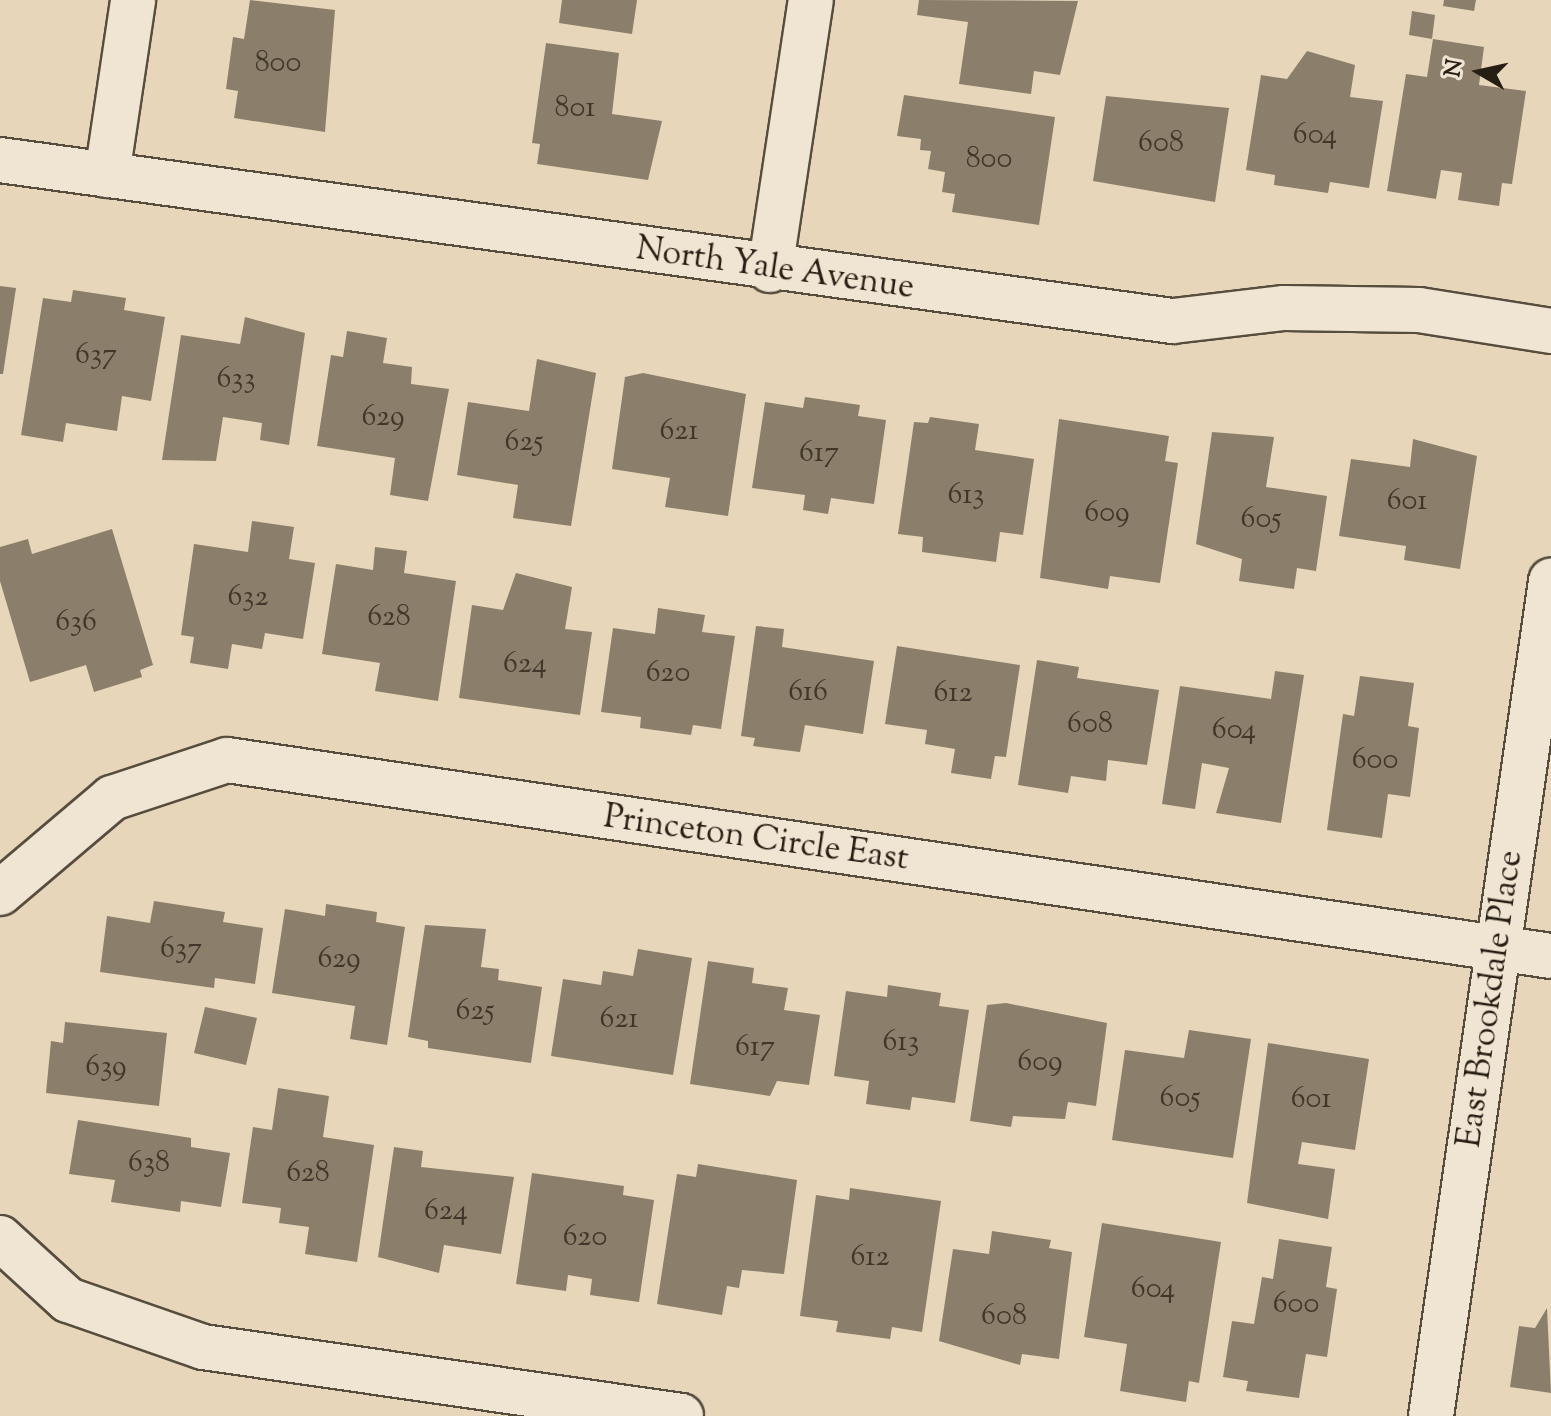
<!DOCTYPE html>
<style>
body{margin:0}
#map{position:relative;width:1551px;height:1416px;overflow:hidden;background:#e8d6ba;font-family:"Sorts Mill Goudy",serif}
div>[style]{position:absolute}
.building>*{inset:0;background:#8b7e6a}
.roads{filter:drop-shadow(2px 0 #574d3e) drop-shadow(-2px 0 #574d3e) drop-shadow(0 2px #574d3e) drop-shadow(0 -2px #574d3e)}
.street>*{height:44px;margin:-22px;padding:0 22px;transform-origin:22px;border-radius:22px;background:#f0e4d2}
span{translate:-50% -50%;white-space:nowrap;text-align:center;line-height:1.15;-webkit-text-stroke:6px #f0e4d2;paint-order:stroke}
.number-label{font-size:30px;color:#40372a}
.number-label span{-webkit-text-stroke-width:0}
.street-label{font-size:34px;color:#271f14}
.north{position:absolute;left:1439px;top:32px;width:80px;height:80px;-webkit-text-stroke:6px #f0e4d2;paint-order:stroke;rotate:279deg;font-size:22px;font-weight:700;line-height:32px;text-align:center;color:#271f14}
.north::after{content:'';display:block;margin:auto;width:28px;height:36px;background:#271f14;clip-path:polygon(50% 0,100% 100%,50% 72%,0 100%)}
</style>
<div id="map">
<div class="building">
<div style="clip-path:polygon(250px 0,335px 10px,325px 132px,234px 118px,238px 91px,226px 89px,233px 37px,244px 39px)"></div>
<div style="clip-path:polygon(562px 0,637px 0,632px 34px,559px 23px)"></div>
<div style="clip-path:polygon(919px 0,1078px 1px,1060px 75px,1034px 71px,1031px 94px,959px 84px,968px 22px,917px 15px)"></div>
<div style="clip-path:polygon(1444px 0,1476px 0,1474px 11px,1443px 6px)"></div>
<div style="clip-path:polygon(1412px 11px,1435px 15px,1432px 39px,1409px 35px)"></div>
<div style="clip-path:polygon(1433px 39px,1484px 47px,1479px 85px,1526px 91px,1512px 184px,1502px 183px,1499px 206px,1458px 200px,1462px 173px,1441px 170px,1436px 199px,1387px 191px,1406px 74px,1427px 77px)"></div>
<div style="clip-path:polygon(546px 43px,619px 53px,612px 114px,662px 121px,648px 180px,537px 164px,540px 144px,532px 143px)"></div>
<div style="clip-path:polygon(1307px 51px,1355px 65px,1350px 97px,1383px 101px,1369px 188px,1330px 182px,1328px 193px,1274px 185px,1275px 175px,1246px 170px,1261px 75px,1287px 79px)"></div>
<div style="clip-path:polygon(904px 95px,1055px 117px,1039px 225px,952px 212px,955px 194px,942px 192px,945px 172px,928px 169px,931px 151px,920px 150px,921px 139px,897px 136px)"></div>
<div style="clip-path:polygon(1106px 96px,1229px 108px,1215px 202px,1093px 181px)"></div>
<div style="clip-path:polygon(0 286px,16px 288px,3px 374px,0 374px)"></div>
<div style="clip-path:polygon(73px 290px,126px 298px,124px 310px,165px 317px,151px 401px,122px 396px,117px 431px,66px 423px,63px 442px,21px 435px,43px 298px,71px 302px)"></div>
<div style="clip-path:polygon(245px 317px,305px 333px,289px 445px,260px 440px,262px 423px,223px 417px,216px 461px,162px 460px,181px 335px,240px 344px)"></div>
<div style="clip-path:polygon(347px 331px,387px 338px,383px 363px,412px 367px,411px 384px,449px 389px,428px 501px,390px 495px,395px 458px,317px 446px,331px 355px,343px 357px)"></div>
<div style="clip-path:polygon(537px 359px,596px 373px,571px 526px,513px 518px,518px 485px,457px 475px,468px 402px,529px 411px)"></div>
<div style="clip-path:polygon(643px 373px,746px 394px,728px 516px,665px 507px,670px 478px,612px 469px,625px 377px)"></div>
<div style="clip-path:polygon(805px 397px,860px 405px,858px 416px,886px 420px,874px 504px,831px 498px,828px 514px,803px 510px,805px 495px,752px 488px,765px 402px,803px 408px)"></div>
<div style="clip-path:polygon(930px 417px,979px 424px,975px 450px,1034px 459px,1023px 535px,1000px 532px,996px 562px,922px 552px,923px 537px,898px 534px,914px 422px,928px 423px)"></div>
<div style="clip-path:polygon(1059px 419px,1169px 436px,1165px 461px,1178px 463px,1160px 583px,1110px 576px,1108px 589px,1040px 578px)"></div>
<div style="clip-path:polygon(1212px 432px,1274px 437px,1266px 487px,1327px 496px,1316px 571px,1297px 568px,1294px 589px,1239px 581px,1242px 559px,1196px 544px)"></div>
<div style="clip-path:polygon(1413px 439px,1477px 456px,1460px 569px,1404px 560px,1406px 546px,1339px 536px,1351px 459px,1410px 467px)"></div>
<div style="clip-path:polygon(252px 521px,294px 527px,289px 559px,315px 563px,303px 639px,265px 633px,262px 649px,232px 644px,228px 669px,190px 663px,194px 637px,181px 635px,194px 544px,248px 552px)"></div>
<div style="clip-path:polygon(112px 529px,153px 665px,140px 670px,142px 677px,94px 692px,86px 665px,30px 682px,0 581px,0 547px,28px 539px,32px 554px)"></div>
<div style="clip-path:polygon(375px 547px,407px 551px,404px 573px,456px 581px,438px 701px,375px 691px,380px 663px,322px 654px,336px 564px,373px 570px)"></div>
<div style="clip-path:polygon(516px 573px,572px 587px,565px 629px,592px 632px,580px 715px,459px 698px,472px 605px,503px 610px)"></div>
<div style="clip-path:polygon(658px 608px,705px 615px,702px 632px,735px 636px,721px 729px,693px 725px,691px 735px,640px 728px,641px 717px,601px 712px,613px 628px,655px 634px)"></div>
<div style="clip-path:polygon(756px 626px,784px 629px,782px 647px,874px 661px,863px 734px,805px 725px,800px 752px,753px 746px,755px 738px,741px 736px)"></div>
<div style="clip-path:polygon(897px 646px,1020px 665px,1006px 757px,995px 756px,991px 779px,951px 773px,955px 749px,925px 744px,927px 730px,885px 724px)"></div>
<div style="clip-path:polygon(1037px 660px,1079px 667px,1077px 678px,1159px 690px,1147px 765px,1108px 760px,1106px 781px,1071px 776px,1068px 793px,1018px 785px)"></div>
<div style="clip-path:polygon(1275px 671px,1304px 675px,1281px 823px,1216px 813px,1229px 768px,1202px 763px,1195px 809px,1162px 804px,1180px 686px,1271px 699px)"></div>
<div style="clip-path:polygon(1360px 676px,1414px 683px,1408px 726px,1419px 728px,1410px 797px,1388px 794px,1382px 838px,1327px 830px,1343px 714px,1354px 716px)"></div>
<div style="clip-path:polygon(154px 901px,225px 912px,223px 922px,263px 928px,255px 984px,215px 978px,214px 988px,100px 972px,107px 916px,150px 923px)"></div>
<div style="clip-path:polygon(326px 904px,377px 912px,376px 922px,405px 927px,387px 1045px,350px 1039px,355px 1006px,272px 993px,285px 909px,325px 916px)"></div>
<div style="clip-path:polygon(425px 925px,486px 929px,481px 967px,499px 969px,498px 980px,542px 987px,531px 1063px,428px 1048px,428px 1041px,408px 1037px)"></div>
<div style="clip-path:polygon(638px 949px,692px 958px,673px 1075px,551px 1056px,563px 979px,601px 985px,603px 971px,633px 976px)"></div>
<div style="clip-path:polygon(708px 961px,754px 968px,752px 983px,788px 988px,784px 1010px,820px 1015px,809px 1085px,777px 1081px,770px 1096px,690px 1084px)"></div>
<div style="clip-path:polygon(888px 985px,941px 993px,939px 1006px,969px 1010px,955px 1103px,912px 1097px,910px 1110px,866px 1104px,869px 1081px,834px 1076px,846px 991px,887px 997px)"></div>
<div style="clip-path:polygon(1006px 1003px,1107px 1023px,1096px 1106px,1068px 1102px,1065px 1119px,1013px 1116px,1011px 1127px,970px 1121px,987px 1005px)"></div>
<div style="clip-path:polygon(205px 1007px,257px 1018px,246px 1065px,194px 1053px)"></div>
<div style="clip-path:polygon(65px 1022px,167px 1033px,159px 1106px,46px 1093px,51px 1041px,63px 1043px)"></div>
<div style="clip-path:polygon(1189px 1030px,1251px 1039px,1233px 1158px,1112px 1140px,1125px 1050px,1184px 1058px)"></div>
<div style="clip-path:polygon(1268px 1043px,1369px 1059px,1355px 1150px,1302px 1142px,1298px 1164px,1335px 1169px,1328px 1219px,1247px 1203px)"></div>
<div style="clip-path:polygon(278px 1088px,329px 1096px,323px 1137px,374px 1145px,357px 1262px,305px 1254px,309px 1227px,279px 1223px,281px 1208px,242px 1203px,253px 1127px,272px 1130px)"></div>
<div style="clip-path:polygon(78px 1120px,191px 1138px,191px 1147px,230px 1153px,221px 1207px,181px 1201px,180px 1212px,111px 1202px,115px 1180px,69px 1174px)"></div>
<div style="clip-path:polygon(394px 1147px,423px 1151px,421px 1167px,514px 1177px,501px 1254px,444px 1245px,439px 1273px,378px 1257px)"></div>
<div style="clip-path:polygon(698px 1164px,797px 1180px,784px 1274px,742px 1270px,739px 1288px,727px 1286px,722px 1315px,657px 1304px,677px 1174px,696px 1177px)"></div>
<div style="clip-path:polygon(532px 1173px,624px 1186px,623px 1195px,654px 1200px,639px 1302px,590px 1295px,592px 1279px,568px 1275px,566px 1291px,516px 1284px)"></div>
<div style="clip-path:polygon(850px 1188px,941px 1201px,922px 1332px,892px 1327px,890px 1339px,836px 1332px,838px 1321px,800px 1316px,816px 1195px,849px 1200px)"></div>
<div style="clip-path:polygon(1102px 1223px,1221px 1242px,1199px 1383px,1189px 1381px,1186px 1402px,1120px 1391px,1127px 1344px,1084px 1337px)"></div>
<div style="clip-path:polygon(992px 1231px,1051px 1240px,1049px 1248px,1072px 1252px,1059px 1359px,1022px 1354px,1020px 1365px,939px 1341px,953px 1249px,989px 1254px)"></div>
<div style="clip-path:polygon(1279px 1239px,1332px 1247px,1326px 1287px,1337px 1289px,1327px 1357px,1306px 1354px,1299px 1398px,1246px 1391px,1248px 1381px,1223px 1377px,1232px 1321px,1254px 1324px,1262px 1277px,1273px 1279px)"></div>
<div style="clip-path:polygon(1547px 1308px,1551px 1393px,1510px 1387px,1519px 1326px,1535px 1328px)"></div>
</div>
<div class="roads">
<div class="street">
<div style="left:0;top:160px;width:1184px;rotate:7.82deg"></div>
<div style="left:1173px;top:321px;width:112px;rotate:-6.7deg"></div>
<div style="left:1284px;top:308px;width:135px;rotate:0.8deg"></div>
<div style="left:1419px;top:310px;width:134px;rotate:9deg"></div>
<div style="left:107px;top:175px;width:177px;rotate:-81.5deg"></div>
<div style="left:770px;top:270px;width:273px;rotate:-81.4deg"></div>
<div style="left:0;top:893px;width:147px;rotate:-40.3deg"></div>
<div style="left:112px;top:798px;width:121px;rotate:-18.3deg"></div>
<div style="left:227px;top:760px;width:1338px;rotate:8.42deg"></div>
<div style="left:0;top:1238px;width:92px;rotate:42.4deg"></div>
<div style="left:68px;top:1300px;width:143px;rotate:19.2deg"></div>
<div style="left:203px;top:1347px;width:483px;rotate:8.2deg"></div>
<div style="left:1431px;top:1416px;width:844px;rotate:-81.82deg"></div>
</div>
</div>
<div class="number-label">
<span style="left:278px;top:64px">800</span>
<span style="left:575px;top:109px">801</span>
<span style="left:1315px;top:136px">604</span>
<span style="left:1161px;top:144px">608</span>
<span style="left:989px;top:160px">800</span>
<span style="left:96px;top:356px">637</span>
<span style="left:236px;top:380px">633</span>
<span style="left:383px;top:418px">629</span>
<span style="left:679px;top:432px">621</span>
<span style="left:524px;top:443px">625</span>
<span style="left:819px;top:454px">617</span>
<span style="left:966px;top:496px">613</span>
<span style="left:1407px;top:502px">601</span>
<span style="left:1107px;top:514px">609</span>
<span style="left:1261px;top:520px">605</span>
<span style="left:248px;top:598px">632</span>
<span style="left:389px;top:618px">628</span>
<span style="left:76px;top:623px">636</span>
<span style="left:525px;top:665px">624</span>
<span style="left:668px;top:674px">620</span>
<span style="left:808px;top:693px">616</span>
<span style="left:953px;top:694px">612</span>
<span style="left:1090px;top:725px">608</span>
<span style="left:1234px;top:731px">604</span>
<span style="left:1375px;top:761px">600</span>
<span style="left:181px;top:950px">637</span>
<span style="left:339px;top:960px">629</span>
<span style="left:475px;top:1012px">625</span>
<span style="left:619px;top:1020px">621</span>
<span style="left:901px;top:1043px">613</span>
<span style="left:755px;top:1048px">617</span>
<span style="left:1040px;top:1063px">609</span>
<span style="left:106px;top:1068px">639</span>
<span style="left:1180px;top:1099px">605</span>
<span style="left:1311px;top:1100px">601</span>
<span style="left:149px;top:1164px">638</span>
<span style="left:308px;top:1174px">628</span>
<span style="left:446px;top:1212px">624</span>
<span style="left:585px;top:1238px">620</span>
<span style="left:870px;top:1258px">612</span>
<span style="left:1153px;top:1290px">604</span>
<span style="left:1296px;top:1305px">600</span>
<span style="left:1004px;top:1317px">608</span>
</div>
<div class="street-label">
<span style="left:775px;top:269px;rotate:8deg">North Yale Avenue</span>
<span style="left:756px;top:839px;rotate:8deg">Princeton Circle East</span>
<span style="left:1491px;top:999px;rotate:-82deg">East Brookdale Place</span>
</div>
<div class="north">N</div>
</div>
